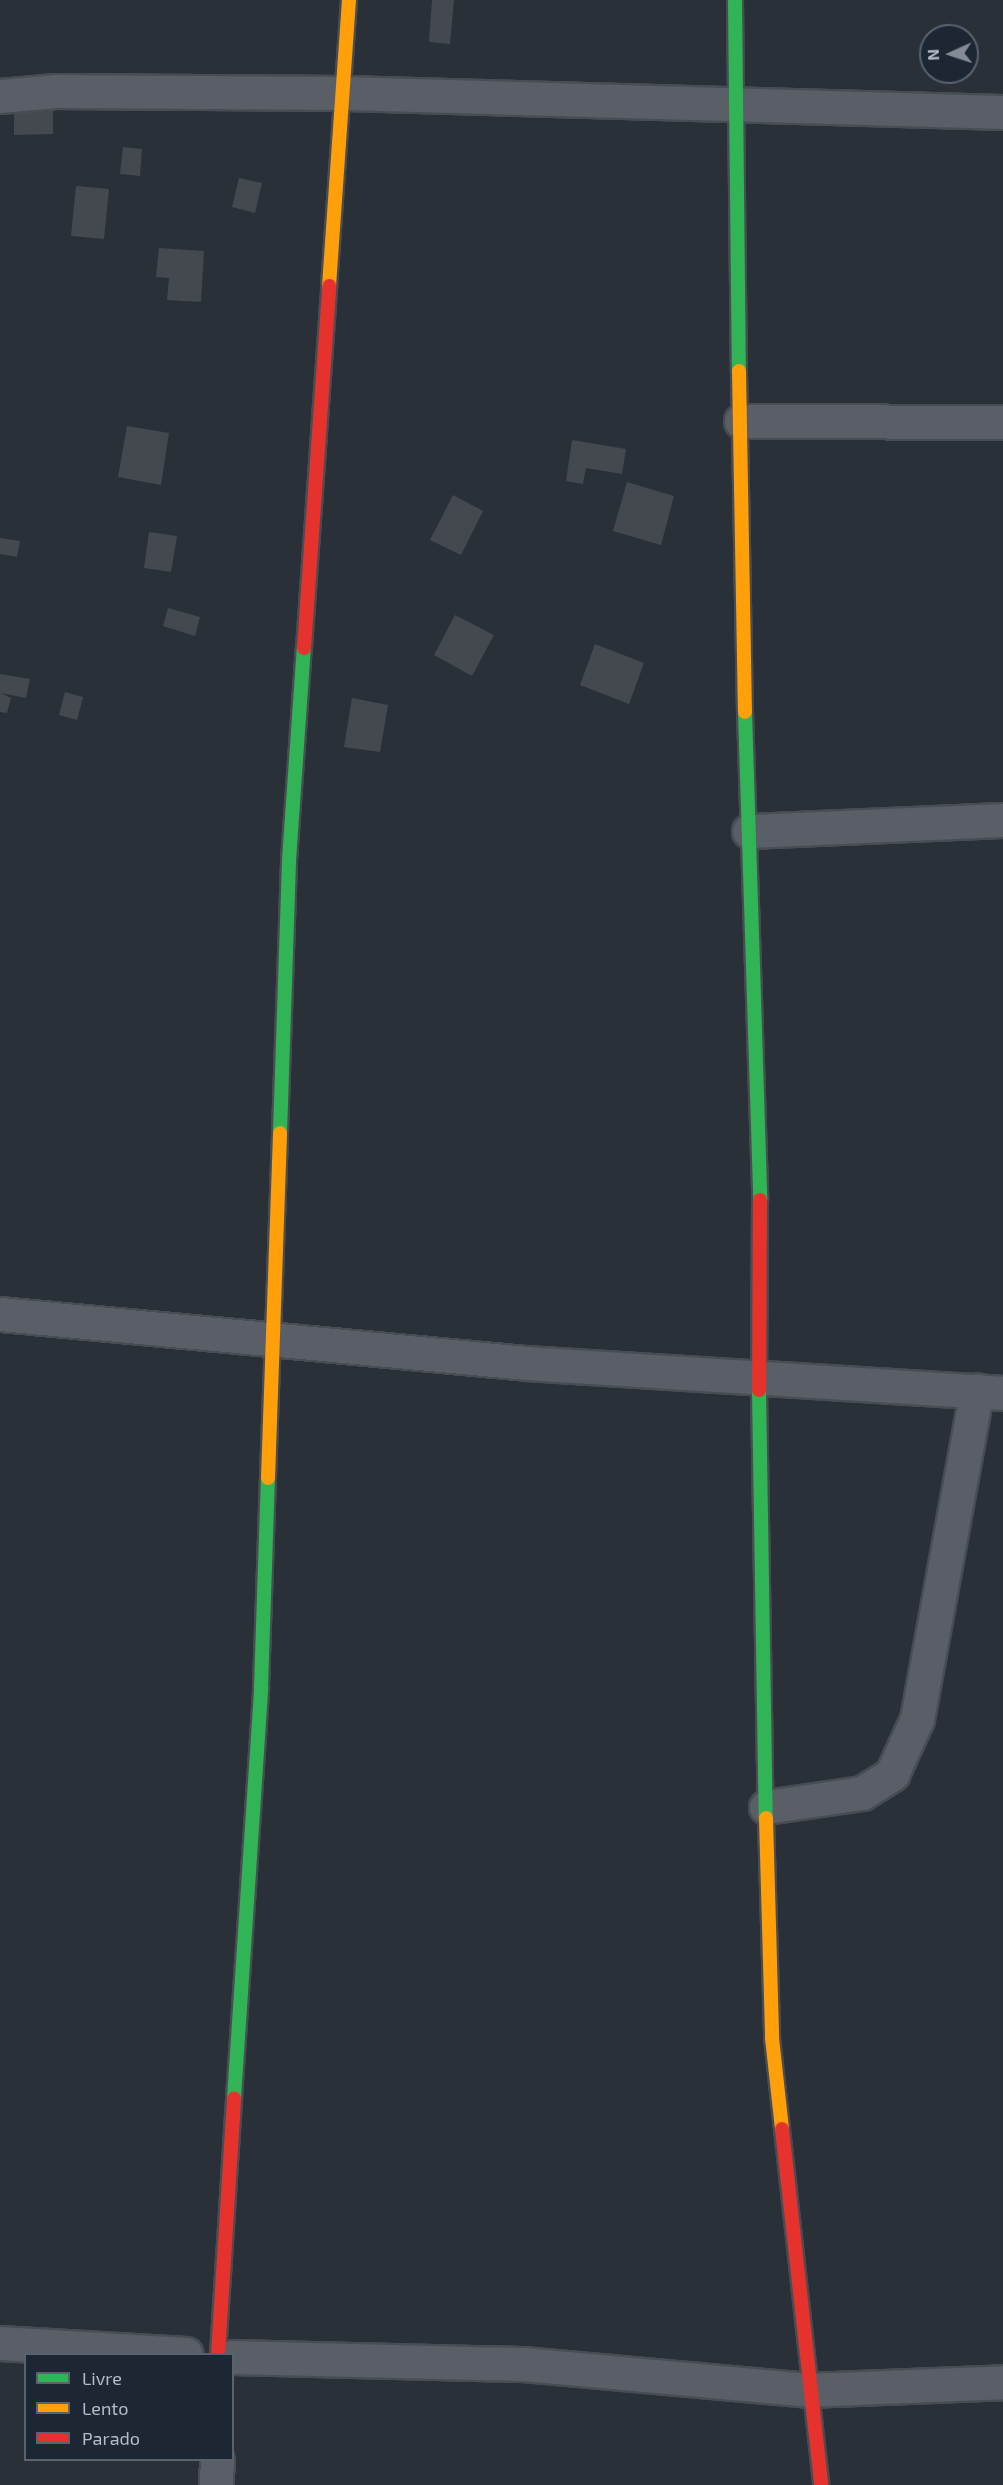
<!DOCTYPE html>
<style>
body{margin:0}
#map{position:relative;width:1003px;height:2485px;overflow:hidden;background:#2a3038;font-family:"Exo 2",sans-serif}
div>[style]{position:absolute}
.building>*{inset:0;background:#444950}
.roads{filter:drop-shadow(2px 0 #484c53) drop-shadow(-2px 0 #484c53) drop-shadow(0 2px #484c53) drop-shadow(0 -2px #484c53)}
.street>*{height:33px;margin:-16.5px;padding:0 16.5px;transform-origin:16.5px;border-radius:16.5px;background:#5a5e66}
.fast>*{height:14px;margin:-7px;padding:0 7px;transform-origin:7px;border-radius:7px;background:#30b455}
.slow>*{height:14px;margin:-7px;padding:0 7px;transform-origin:7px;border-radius:7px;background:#ff9f0a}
.jam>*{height:14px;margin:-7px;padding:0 7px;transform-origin:7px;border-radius:7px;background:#e5322d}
span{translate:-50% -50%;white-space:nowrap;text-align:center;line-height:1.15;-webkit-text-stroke:4.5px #1d2633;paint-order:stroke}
.legend{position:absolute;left:24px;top:2353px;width:210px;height:108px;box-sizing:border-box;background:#1d2633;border:2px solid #59626f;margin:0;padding:8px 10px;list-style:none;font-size:18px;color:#b4bcc9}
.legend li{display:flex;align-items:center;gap:12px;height:30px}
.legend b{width:30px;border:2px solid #59626f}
.north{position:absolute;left:919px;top:24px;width:60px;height:60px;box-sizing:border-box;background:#1d2633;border:2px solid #59626f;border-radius:50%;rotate:267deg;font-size:16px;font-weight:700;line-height:24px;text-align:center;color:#b4bcc9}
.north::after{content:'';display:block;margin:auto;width:21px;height:27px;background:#848b96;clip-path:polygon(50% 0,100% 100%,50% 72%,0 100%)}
</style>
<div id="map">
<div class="building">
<div style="clip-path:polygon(432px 0,454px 0,450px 44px,429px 42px)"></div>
<div style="clip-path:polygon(53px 103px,53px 134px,14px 135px,14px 104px)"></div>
<div style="clip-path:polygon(123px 147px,142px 149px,140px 176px,120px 174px)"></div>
<div style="clip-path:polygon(239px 178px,262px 183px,255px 213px,232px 207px)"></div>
<div style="clip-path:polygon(76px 186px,109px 189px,104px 239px,71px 236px)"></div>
<div style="clip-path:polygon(159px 248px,204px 251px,201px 302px,167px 300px,169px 278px,156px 277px)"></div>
<div style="clip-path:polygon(127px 426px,169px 433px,161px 485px,118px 477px)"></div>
<div style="clip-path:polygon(572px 440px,626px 449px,622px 474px,586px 468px,583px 484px,566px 481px)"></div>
<div style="clip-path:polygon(627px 482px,674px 496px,661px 545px,613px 531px)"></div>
<div style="clip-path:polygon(453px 495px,483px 511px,461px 555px,430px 540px)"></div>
<div style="clip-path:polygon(149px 532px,177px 536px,171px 572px,144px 568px)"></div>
<div style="clip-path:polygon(0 538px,20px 541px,17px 557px,0 554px)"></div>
<div style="clip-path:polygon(168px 608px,200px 617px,195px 636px,163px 626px)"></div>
<div style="clip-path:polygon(455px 615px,494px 635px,472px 676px,434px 655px)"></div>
<div style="clip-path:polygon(595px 644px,644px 663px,629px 704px,580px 685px)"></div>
<div style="clip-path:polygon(0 674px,30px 679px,26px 698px,1px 693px,11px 698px,7px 713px,0 712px)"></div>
<div style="clip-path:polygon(65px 692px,83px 697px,77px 720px,59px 715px)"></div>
<div style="clip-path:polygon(352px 698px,388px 705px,380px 752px,344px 747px)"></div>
</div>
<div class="roads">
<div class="street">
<div style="left:0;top:96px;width:56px;rotate:-5.1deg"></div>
<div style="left:56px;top:91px;width:290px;rotate:0.4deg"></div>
<div style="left:346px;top:93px;width:657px;rotate:1.66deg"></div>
<div style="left:741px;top:421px;width:262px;rotate:0.2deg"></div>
<div style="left:749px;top:831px;width:254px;rotate:-2.5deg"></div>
<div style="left:0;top:1314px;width:528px;rotate:5.32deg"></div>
<div style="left:526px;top:1363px;width:478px;rotate:3.6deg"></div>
<div style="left:766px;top:1807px;width:97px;rotate:-8.3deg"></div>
<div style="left:862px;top:1793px;width:36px;rotate:-32deg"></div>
<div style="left:892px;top:1774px;width:60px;rotate:-65.6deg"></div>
<div style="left:917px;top:1719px;width:334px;rotate:-79.7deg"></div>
<div style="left:0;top:2343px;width:186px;rotate:3.4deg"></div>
<div style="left:232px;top:2357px;width:291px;rotate:1.4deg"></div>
<div style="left:523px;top:2364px;width:286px;rotate:5.2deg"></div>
<div style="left:808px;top:2390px;width:195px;rotate:-2.3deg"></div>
<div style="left:216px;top:2485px;width:25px;rotate:-88deg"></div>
</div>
<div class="fast">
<div style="left:735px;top:0;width:371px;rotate:89.4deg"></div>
<div style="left:745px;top:712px;width:488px;rotate:88.2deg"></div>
<div style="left:280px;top:1133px;width:273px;rotate:-88.1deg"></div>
<div style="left:289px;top:860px;width:213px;rotate:-86deg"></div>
<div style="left:759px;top:1390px;width:428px;rotate:89.1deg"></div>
<div style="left:234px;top:2098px;width:412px;rotate:-86.2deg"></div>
<div style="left:261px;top:1687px;width:209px;rotate:-88.1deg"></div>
</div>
<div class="slow">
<div style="left:329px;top:286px;width:287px;rotate:-86deg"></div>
<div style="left:739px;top:371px;width:341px;rotate:89deg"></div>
<div style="left:268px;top:1478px;width:345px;rotate:-88deg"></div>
<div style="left:766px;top:1818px;width:220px;rotate:88.4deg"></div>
<div style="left:772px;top:2038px;width:92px;rotate:83.7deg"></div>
</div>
<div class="jam">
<div style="left:304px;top:648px;width:363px;rotate:-86deg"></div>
<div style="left:759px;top:1390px;width:190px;rotate:-89.7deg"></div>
<div style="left:782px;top:2129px;width:358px;rotate:83.7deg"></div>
<div style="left:218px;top:2354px;width:256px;rotate:-86.4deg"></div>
</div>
</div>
<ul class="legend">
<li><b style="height:8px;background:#30b455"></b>Livre</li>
<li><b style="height:8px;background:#ff9f0a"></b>Lento</li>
<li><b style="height:8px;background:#e5322d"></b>Parado</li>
</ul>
<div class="north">N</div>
</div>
